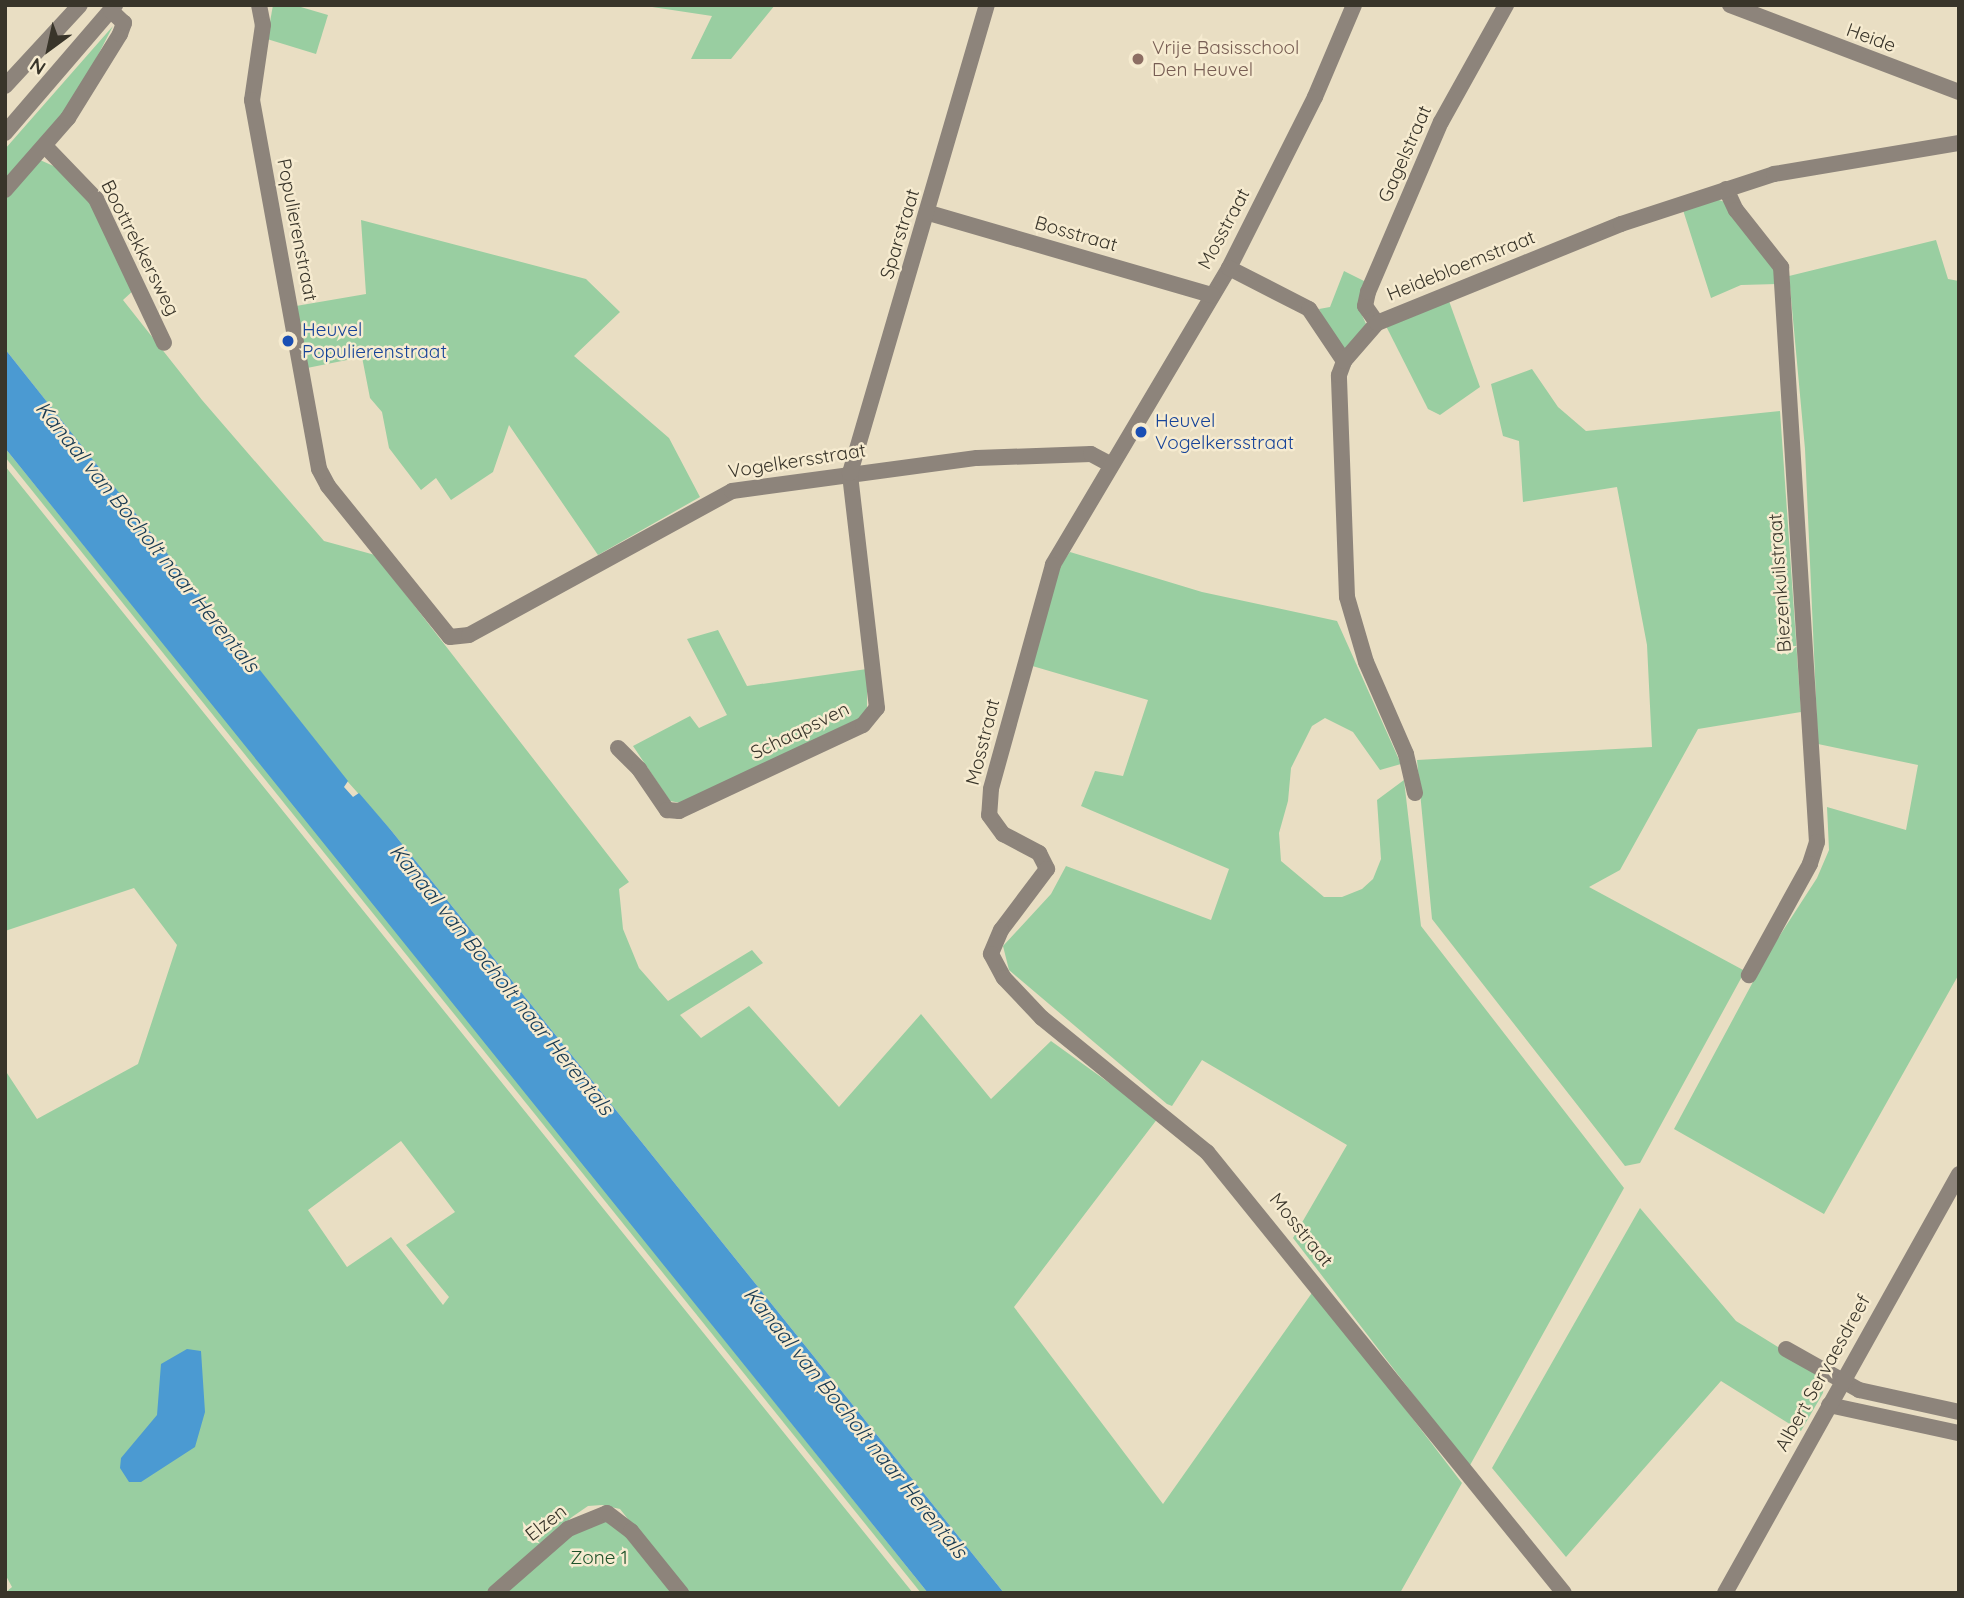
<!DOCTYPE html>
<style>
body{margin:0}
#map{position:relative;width:1964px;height:1598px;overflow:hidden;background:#e9dec3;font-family:Quicksand,sans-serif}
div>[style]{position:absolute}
.green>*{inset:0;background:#99cea1}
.water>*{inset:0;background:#4b9ad2}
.minor>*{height:16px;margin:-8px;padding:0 8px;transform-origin:8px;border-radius:8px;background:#8d847b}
.dots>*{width:19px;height:19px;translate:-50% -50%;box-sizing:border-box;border:4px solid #f6ebd0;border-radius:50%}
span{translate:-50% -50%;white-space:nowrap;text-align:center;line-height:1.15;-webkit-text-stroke:5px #f6ebd0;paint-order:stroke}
.street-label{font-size:19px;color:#39352a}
.education-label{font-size:19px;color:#785e54}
.left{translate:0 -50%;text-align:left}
.transit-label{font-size:19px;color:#164399}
.park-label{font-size:19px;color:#1e522a}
.water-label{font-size:21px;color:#173951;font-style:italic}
.frame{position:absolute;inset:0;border:7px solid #39352a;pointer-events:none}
.north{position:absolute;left:14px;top:14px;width:70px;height:70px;-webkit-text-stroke:5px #f6ebd0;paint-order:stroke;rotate:213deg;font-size:19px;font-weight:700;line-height:28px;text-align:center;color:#39352a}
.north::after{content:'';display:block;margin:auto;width:24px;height:32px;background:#39352a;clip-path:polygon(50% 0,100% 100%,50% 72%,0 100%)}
</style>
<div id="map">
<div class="green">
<div style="clip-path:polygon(273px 5px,294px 5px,328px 15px,316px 54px,267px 39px)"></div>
<div style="clip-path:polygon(639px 5px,775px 5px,731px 59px,691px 59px,712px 16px)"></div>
<div style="clip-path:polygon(113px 26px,67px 115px,31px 156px,58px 168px,92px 204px,136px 288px,123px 300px,202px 400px,324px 541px,375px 555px,629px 882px,619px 889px,623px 929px,639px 968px,668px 1001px,752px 950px,763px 963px,680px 1015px,701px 1038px,749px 1006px,839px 1107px,921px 1014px,991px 1099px,1051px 1041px,1158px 1118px,1014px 1307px,1163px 1504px,1314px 1290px,1462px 1483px,1400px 1593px,1004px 1593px,390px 829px,348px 782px,5px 349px,5px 149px)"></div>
<div style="clip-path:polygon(1716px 199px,1725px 202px,1773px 261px,1777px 284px,1741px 285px,1711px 298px,1683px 210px)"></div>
<div style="clip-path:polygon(361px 220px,586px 279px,620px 312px,574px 356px,669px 438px,700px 497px,598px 555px,509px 425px,493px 472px,451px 500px,436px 478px,421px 490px,389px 448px,382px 412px,370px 398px,362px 357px,307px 368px,296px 306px,366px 294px)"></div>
<div style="clip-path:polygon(1936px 240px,1948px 279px,1959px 281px,1959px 974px,1824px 1214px,1674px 1129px,1769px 952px,1817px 878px,1829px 850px,1827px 807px,1906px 830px,1918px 765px,1818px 744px,1805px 449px,1789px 276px)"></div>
<div style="clip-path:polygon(1344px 271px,1366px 282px,1360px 311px,1367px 326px,1354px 349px,1340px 350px,1319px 309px,1330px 307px)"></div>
<div style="clip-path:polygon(1449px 301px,1480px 387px,1440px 415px,1428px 409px,1386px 326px)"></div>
<div style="clip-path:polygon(1532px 369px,1558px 407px,1586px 431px,1780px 411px,1801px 712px,1698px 729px,1620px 870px,1589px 887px,1745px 971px,1640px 1163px,1625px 1166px,1432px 919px,1417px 760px,1652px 747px,1647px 645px,1617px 487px,1523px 502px,1519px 441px,1503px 436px,1491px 384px)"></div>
<div style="clip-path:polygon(5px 448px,378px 908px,928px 1593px,921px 1593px,5px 457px)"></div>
<div style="clip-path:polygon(evenodd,5px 466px,913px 1593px,687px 1593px,620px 1509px,602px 1505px,588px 1506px,572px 1517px,487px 1593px,5px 1593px,12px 1587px,5px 1574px,5px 1070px,37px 1119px,138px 1064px,177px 945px,134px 888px,5px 931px,5px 466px,401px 1141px,455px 1212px,406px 1245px,449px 1297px,443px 1305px,391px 1237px,347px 1267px,308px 1210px,401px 1141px)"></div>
<div style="clip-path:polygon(1070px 552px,1202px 592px,1337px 621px,1401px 764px,1380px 770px,1353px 732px,1325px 718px,1312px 726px,1291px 768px,1288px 801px,1279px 833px,1281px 861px,1324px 897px,1342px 897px,1362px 889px,1373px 879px,1381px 859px,1377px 800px,1404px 780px,1421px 926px,1624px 1188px,1469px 1467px,1293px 1238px,1347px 1145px,1202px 1060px,1172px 1106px,1167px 1104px,1009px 970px,1003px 946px,1051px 894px,1066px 866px,1211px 920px,1229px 869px,1081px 806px,1095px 771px,1123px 776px,1148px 700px,1029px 665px,1054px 574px)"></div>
<div style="clip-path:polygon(718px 630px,747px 686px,867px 669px,867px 709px,862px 717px,681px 803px,670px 801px,633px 746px,690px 716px,699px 728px,727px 715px,687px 639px)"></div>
<div style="clip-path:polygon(1640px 1208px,1736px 1321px,1825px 1376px,1823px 1393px,1801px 1431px,1721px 1381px,1566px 1557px,1492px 1468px)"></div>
<div style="clip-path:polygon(611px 1519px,673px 1593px,506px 1593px,574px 1532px)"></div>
</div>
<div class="water">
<div style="clip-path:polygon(5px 349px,348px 781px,344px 787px,353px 797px,359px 793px,390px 829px,1004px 1593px,928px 1593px,5px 448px)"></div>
<div style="clip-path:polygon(187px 1349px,201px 1351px,205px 1412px,195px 1447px,141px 1482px,129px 1482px,120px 1468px,121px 1458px,157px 1415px,161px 1364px)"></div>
</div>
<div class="minor">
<div style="left:259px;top:5px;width:20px;rotate:79deg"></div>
<div style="left:263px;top:25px;width:76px;rotate:98.3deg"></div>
<div style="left:252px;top:100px;width:375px;rotate:79.7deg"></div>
<div style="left:319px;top:469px;width:19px;rotate:62deg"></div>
<div style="left:328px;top:486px;width:194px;rotate:51.1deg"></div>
<div style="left:450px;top:637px;width:19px;rotate:-6deg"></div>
<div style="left:469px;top:635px;width:300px;rotate:-28.7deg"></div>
<div style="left:732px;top:491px;width:247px;rotate:-7.7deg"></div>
<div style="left:977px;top:458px;width:114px;rotate:-2deg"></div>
<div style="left:1091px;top:454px;width:21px;rotate:28deg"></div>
<div style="left:1354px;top:5px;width:100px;rotate:113deg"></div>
<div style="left:1315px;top:97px;width:191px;rotate:116.7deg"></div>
<div style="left:1229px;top:268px;width:345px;rotate:120.7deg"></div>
<div style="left:1053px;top:565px;width:232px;rotate:105.5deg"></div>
<div style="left:991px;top:789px;width:26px;rotate:94deg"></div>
<div style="left:989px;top:815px;width:24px;rotate:54deg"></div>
<div style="left:1003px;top:834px;width:41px;rotate:27.8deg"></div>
<div style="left:1039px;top:853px;width:18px;rotate:63deg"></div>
<div style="left:1047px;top:869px;width:76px;rotate:127deg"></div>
<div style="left:1001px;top:930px;width:26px;rotate:113deg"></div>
<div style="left:991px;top:954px;width:27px;rotate:62deg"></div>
<div style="left:1004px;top:978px;width:55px;rotate:46.5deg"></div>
<div style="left:1042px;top:1018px;width:213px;rotate:39.1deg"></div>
<div style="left:1207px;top:1152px;width:567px;rotate:51.01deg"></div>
<div style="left:1730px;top:5px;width:245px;rotate:20.8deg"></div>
<div style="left:5px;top:86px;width:110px;rotate:-47.2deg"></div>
<div style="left:5px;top:133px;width:169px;rotate:-49.3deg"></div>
<div style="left:45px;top:146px;width:74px;rotate:46.1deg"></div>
<div style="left:96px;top:199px;width:159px;rotate:64.7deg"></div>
<div style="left:1726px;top:189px;width:23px;rotate:65deg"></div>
<div style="left:1736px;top:210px;width:73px;rotate:51.7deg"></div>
<div style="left:1781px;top:267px;width:576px;rotate:86.42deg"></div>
<div style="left:1817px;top:842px;width:23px;rotate:108deg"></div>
<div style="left:1810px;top:864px;width:127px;rotate:118.8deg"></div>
<div style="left:5px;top:190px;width:96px;rotate:-48.8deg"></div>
<div style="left:68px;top:118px;width:99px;rotate:-58.2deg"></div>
<div style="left:120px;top:34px;width:12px;rotate:-70deg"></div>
<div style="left:124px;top:23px;width:18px;rotate:-137deg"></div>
<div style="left:929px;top:213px;width:295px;rotate:16.2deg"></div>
<div style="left:1229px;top:268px;width:90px;rotate:27.1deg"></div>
<div style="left:1309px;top:309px;width:63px;rotate:56.1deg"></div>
<div style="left:1377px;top:323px;width:21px;rotate:-125deg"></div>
<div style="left:1365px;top:306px;width:14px;rotate:-78deg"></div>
<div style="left:1368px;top:292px;width:185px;rotate:-66.8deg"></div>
<div style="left:1441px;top:122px;width:134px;rotate:-60.9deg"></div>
<div style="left:618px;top:748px;width:30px;rotate:45deg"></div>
<div style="left:639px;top:769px;width:50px;rotate:55.7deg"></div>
<div style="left:667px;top:810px;width:12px;rotate:5deg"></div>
<div style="left:679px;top:811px;width:203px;rotate:-25.1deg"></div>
<div style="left:863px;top:725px;width:22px;rotate:-51deg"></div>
<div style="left:877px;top:708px;width:237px;rotate:-96.6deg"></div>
<div style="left:850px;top:473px;width:488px;rotate:-73.7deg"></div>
<div style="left:1415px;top:793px;width:40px;rotate:-103deg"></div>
<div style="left:1406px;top:754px;width:100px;rotate:-113.5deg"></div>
<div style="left:1366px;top:662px;width:68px;rotate:-106.3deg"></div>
<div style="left:1347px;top:597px;width:222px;rotate:-92.1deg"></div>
<div style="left:1339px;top:375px;width:15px;rotate:-70deg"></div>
<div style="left:1344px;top:361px;width:50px;rotate:-49deg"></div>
<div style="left:1377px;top:323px;width:263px;rotate:-22.1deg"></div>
<div style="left:1621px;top:224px;width:161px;rotate:-18.1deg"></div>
<div style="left:1774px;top:174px;width:188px;rotate:-9.5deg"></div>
<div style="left:1786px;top:1349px;width:84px;rotate:29.3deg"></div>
<div style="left:1859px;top:1390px;width:102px;rotate:12.4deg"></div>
<div style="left:1829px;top:1405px;width:133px;rotate:12.2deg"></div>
<div style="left:495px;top:1593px;width:97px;rotate:-41.2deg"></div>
<div style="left:568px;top:1529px;width:42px;rotate:-22.3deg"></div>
<div style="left:607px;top:1513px;width:30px;rotate:37deg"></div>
<div style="left:631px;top:1531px;width:80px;rotate:51.1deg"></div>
<div style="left:1725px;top:1593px;width:480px;rotate:-60.8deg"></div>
</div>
<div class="dots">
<div style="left:1138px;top:59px;background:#8d6e63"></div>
<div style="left:288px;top:341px;background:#1a4fb4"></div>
<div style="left:1141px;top:432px;background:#1a4fb4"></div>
</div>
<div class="street-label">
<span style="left:1871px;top:38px;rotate:20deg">Heide</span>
<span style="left:1405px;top:154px;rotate:-66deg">Gagelstraat</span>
<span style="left:1224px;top:229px;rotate:-62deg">Mosstraat</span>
<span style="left:297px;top:230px;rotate:79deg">Populierenstraat</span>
<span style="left:900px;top:234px;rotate:-73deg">Sparstraat</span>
<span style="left:1076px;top:234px;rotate:16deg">Bosstraat</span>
<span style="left:140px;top:248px;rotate:63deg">Boottrekkersweg</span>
<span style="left:1461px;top:266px;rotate:-22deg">Heidebloemstraat</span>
<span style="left:797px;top:461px;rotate:-9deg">Vogelkersstraat</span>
<span style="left:1780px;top:583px;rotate:-94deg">Biezenkuilstraat</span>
<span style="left:800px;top:731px;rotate:-26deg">Schaapsven</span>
<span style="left:983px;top:742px;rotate:-76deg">Mosstraat</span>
<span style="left:1301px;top:1230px;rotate:51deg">Mosstraat</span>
<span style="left:1823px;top:1373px;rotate:-61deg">Albert Servaesdreef</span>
<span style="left:546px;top:1523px;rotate:-38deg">Elzen</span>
</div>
<div class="education-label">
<span class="left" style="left:1152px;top:59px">Vrije Basisschool<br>Den Heuvel</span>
</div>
<div class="transit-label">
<span class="left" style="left:302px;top:341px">Heuvel<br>Populierenstraat</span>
<span class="left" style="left:1155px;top:432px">Heuvel<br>Vogelkersstraat</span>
</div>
<div class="park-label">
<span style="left:599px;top:1558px">Zone 1</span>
</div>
<div class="water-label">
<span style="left:148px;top:536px;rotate:51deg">Kanaal van Bocholt naar Herentals</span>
<span style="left:502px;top:979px;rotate:51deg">Kanaal van Bocholt naar Herentals</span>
<span style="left:856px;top:1422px;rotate:51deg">Kanaal van Bocholt naar Herentals</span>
</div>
<div class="frame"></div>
<div class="north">N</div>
</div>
